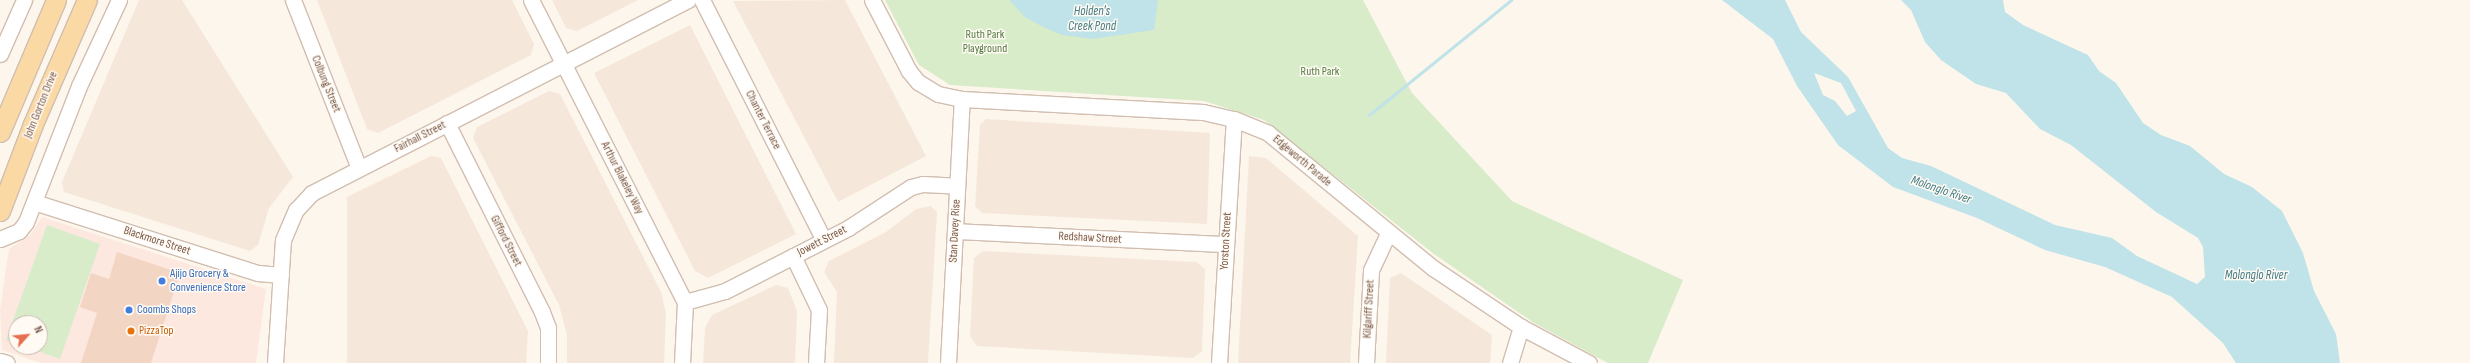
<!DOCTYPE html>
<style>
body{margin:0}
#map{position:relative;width:2470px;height:363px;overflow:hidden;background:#fdf6ec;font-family:"Sofia Sans Condensed",sans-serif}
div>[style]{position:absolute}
.residential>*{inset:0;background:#f5e8da}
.commercial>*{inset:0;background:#fde8e0}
.green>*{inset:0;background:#d8ecc9}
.water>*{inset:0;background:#bfe3e8}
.stream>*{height:3px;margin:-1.5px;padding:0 1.5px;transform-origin:1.5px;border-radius:1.5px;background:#bfe3e8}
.building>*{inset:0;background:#f3d5c3}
.roads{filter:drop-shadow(1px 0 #d1beb0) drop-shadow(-1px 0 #d1beb0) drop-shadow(0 1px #d1beb0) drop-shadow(0 -1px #d1beb0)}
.minor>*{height:15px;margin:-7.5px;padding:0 7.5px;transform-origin:7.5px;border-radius:7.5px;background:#fff}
.major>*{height:19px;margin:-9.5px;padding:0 9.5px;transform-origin:9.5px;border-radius:9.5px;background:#fbd9a5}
.dots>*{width:11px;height:11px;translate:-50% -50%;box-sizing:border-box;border:2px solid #fffaf3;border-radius:50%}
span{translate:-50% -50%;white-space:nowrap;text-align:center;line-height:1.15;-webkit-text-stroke:3px #fffaf3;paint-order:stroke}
.park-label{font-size:12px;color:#537a41}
.street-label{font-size:12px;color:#7a5c4d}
.shop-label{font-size:12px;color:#366cbe}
.left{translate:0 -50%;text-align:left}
.food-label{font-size:12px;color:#c56008}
.water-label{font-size:13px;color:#437c86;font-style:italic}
.north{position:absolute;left:8px;top:315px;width:40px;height:40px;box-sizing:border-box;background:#fffaf3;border:1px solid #cabbb1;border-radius:50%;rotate:63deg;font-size:11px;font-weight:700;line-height:16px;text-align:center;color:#7a5c4d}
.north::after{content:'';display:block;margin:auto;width:14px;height:18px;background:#e76f51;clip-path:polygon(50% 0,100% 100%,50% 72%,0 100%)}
</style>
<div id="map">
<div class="residential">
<div style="clip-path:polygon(139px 0,182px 0,293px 177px,269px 208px,258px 245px,250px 251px,64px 192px,62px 182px)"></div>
<div style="clip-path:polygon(317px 0,512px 0,534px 44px,531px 55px,378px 133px,367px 129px)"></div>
<div style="clip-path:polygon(552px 0,638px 0,577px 31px,566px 28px)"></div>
<div style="clip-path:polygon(845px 0,926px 156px,838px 202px,733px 1px)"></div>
<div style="clip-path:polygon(690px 25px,796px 234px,708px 278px,695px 271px,594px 73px)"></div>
<div style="clip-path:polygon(549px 91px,560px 94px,661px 292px,666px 313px,664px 363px,567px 363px,567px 335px,559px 305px,473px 138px,477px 127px)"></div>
<div style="clip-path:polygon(986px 119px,1210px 133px,1207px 224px,982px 213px,975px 206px,980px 125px)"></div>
<div style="clip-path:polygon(431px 156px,441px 158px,528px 331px,526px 363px,347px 363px,347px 197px)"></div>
<div style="clip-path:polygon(1249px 156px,1266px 158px,1358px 236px,1350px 363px,1238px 363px)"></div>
<div style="clip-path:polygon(931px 206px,937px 212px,928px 363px,834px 363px,837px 292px,824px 272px,829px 261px,886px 232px,916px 209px)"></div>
<div style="clip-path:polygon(983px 251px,1196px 262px,1205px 269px,1202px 351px,1193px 358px,977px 346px,970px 336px,974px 258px)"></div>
<div style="clip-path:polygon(1401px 273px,1492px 335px,1490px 363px,1386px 363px,1390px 278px)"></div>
<div style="clip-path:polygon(776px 285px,788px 288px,797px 311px,795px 363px,703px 363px,705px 328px,712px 315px)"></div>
</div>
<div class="commercial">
<div style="clip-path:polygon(evenodd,42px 217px,266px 289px,256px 363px,41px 363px,2px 350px,0 310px,9px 249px,30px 235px,42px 217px,16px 323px,40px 323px,40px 347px,16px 347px,16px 323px)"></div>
</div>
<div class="green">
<div style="clip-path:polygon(885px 0,1363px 0,1412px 93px,1512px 201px,1683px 280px,1648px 363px,1608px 363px,1534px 323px,1434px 254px,1264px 120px,1204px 101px,950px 85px,919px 65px)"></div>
<div style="clip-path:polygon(47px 225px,100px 244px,60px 359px,26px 347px,40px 347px,40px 323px,16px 323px,16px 344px,6px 340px)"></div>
</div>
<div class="water">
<div style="clip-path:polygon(1009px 0,1158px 0,1158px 1px,1154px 30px,1093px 39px,1062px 35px,1043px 27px,1025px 17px)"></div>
<div style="clip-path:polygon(evenodd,1722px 0,1785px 0,1801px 32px,1848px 77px,1888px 148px,1902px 158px,1931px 166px,2055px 225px,2112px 238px,2137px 256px,2197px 284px,2205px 277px,2203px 247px,2198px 238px,2156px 212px,2071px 145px,2040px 129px,2006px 93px,1976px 84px,1941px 60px,1925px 42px,1911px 10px,1901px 0,2003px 0,2005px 12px,2023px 25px,2088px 55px,2099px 71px,2116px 83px,2143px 123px,2161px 135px,2190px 146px,2224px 174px,2252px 187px,2282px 211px,2303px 253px,2314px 291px,2336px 334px,2340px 363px,2236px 363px,2223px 343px,2172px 297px,2105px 267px,2045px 250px,1977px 218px,1893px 187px,1838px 145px,1797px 86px,1773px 39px,1722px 0,1814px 73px,1841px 83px,1856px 111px,1847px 116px,1835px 101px,1823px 95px,1814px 73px)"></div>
</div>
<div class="stream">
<div style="left:1369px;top:115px;width:183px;rotate:-39deg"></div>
</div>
<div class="building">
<div style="clip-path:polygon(117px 252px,180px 273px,151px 363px,81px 363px,97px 313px,80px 307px,91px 273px,109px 279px)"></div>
</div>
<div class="roads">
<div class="minor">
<div style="left:293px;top:0;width:180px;rotate:68.6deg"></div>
<div style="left:531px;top:0;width:339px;rotate:63deg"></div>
<div style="left:685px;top:302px;width:61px;rotate:92.8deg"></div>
<div style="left:702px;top:0;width:269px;rotate:63.1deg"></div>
<div style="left:872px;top:0;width:80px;rotate:62.5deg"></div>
<div style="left:909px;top:71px;width:14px;rotate:51deg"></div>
<div style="left:918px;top:82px;width:23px;rotate:31deg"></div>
<div style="left:938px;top:94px;width:25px;rotate:12deg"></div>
<div style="left:962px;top:99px;width:241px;rotate:3.1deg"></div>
<div style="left:1203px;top:112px;width:32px;rotate:13deg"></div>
<div style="left:1234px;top:119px;width:37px;rotate:22deg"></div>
<div style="left:1268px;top:133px;width:213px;rotate:39.3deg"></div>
<div style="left:1433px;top:268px;width:106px;rotate:33.8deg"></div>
<div style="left:1521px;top:327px;width:77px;rotate:27.9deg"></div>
<div style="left:0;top:54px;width:59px;rotate:-66deg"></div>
<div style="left:447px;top:123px;width:212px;rotate:63.3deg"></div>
<div style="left:542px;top:312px;width:17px;rotate:69deg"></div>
<div style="left:548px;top:328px;width:35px;rotate:90deg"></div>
<div style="left:34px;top:202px;width:235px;rotate:17.6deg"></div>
<div style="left:258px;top:273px;width:23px;rotate:5deg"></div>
<div style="left:955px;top:231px;width:270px;rotate:2.8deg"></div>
<div style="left:0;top:239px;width:21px;rotate:-23deg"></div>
<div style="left:19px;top:231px;width:11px;rotate:-52deg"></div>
<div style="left:26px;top:222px;width:146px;rotate:-68.7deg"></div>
<div style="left:79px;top:86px;width:95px;rotate:-65.1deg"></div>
<div style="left:793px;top:256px;width:60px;rotate:64.3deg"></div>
<div style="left:819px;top:310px;width:53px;rotate:93.2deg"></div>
<div style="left:685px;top:302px;width:41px;rotate:-15.4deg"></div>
<div style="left:725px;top:291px;width:138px;rotate:-27.1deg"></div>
<div style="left:848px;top:228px;width:75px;rotate:-33.1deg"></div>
<div style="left:911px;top:187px;width:12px;rotate:-14deg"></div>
<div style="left:923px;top:184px;width:34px;rotate:3deg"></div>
<div style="left:0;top:361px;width:7px;rotate:16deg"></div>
<div style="left:275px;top:363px;width:123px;rotate:-86.3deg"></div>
<div style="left:283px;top:240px;width:33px;rotate:-67deg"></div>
<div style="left:296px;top:210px;width:23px;rotate:-47deg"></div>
<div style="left:312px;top:193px;width:423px;rotate:-27.2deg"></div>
<div style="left:948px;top:363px;width:264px;rotate:-87deg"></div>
<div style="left:1219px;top:363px;width:244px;rotate:-86.5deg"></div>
<div style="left:1366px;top:363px;width:93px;rotate:-86.9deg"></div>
<div style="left:1371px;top:270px;width:40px;rotate:-65deg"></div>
<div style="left:1510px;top:363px;width:38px;rotate:-73deg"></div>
</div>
<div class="major">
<div style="left:0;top:132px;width:143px;rotate:-67deg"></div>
<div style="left:0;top:211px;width:93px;rotate:-69.2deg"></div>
<div style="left:33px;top:124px;width:135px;rotate:-66.5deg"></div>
</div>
</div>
<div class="dots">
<div style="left:162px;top:281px;background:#3f7fe0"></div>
<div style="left:129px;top:310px;background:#3f7fe0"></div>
<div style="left:131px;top:331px;background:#e8710a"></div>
</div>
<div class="park-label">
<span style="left:985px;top:42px">Ruth Park<br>Playground</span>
<span style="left:1320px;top:72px">Ruth Park</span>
</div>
<div class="street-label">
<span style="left:326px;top:84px;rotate:68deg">Colbung Street</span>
<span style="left:41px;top:105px;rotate:-68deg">John Gorton Drive</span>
<span style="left:763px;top:120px;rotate:63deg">Chanter Terrace</span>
<span style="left:420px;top:137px;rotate:-27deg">Fairhall Street</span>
<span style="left:1302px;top:161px;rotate:40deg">Edgeworth Parade</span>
<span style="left:622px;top:178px;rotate:63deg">Arthur Blakeley Way</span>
<span style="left:955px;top:231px;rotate:-87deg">Stan Davey Rise</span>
<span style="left:1090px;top:238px;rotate:3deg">Redshaw Street</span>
<span style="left:157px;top:241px;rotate:18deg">Blackmore Street</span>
<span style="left:506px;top:241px;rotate:63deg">Gifford Street</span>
<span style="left:822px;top:241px;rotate:-27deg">Jowett Street</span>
<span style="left:1226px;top:241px;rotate:-87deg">Yorston Street</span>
<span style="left:1369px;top:309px;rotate:-87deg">Kilgariff Street</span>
</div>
<div class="shop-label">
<span class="left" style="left:170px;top:281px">Ajijo Grocery &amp;<br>Convenience Store</span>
<span class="left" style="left:137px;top:310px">Coombs Shops</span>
</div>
<div class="food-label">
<span class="left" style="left:139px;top:331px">PizzaTop</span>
</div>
<div class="water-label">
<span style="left:1092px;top:19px">Holden's<br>Creek Pond</span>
<span style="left:1941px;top:190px;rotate:19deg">Molonglo River</span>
<span style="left:2256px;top:275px">Molonglo River</span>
</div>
<div class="north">N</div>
</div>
